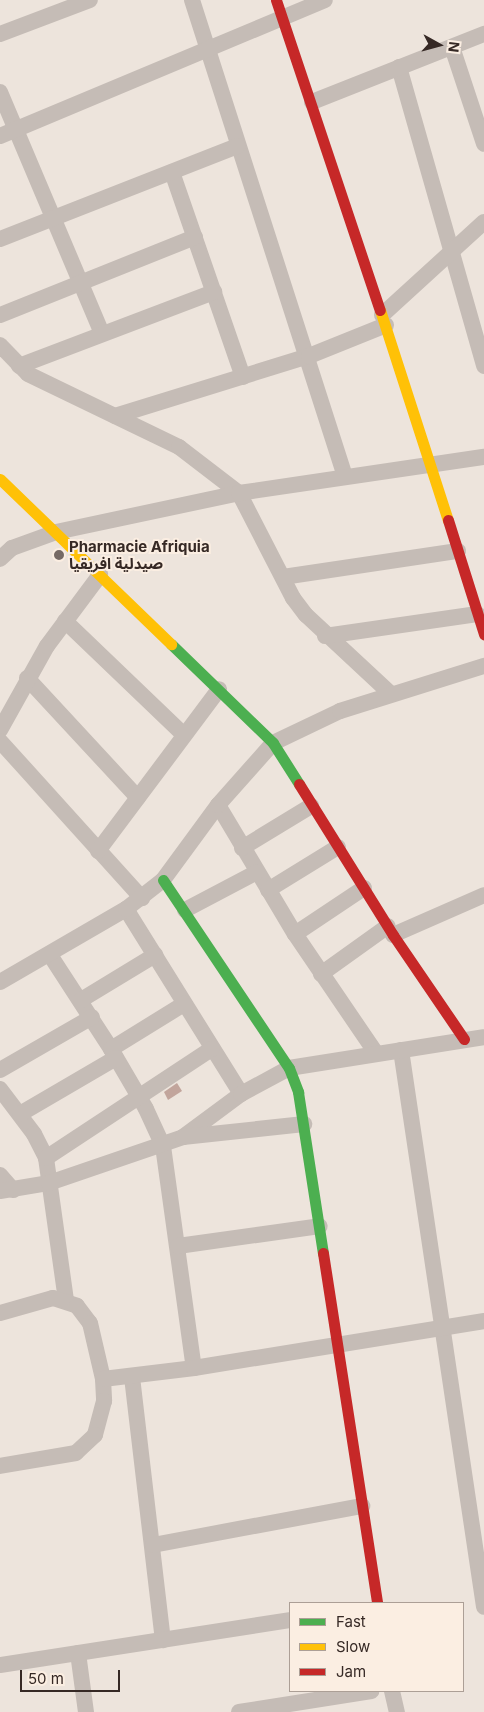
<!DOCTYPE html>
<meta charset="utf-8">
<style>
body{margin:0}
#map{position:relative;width:484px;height:1712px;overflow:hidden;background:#ede4dc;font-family:Inter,"Noto Sans Arabic",sans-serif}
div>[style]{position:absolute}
.building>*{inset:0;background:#c2a59c}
.street>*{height:16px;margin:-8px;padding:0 8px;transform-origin:8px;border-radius:8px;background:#c5bcb6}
.fast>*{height:11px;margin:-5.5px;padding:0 5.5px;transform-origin:5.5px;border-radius:5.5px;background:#4caf50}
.slow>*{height:11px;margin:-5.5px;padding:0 5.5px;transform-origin:5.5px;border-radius:5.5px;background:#ffc107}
.jam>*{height:11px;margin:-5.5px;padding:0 5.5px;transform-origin:5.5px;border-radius:5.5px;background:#c62828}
.dots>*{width:14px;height:14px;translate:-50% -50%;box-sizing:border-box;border:2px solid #fbeee2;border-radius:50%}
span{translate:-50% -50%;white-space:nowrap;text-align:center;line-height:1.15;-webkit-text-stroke:4px #fbeee2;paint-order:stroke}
.poi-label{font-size:15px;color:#362925;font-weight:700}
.left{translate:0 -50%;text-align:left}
.legend{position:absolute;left:289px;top:1602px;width:175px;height:90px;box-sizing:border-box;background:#fbeee2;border:1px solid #ac9f96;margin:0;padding:6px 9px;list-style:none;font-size:15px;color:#362925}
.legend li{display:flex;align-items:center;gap:10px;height:25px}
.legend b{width:25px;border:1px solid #ac9f96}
.north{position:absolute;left:414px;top:20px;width:50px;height:50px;-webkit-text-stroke:4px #fbeee2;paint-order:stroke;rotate:97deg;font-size:14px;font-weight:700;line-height:20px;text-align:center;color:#362925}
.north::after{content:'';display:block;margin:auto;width:18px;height:22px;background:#362925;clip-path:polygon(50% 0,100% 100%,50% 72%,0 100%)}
.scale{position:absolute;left:20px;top:1670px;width:100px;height:22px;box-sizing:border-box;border:2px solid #362925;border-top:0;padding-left:6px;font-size:15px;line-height:18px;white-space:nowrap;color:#362925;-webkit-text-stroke:4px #fbeee2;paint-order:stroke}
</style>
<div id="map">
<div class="building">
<div style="clip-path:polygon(177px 1083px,182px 1091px,168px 1100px,164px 1092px)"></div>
</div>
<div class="street">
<div style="left:192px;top:0;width:500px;rotate:72.2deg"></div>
<div style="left:0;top:34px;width:96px;rotate:-20.7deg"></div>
<div style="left:452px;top:47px;width:102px;rotate:71.7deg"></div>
<div style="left:399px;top:67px;width:311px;rotate:74.1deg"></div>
<div style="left:0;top:92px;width:262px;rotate:67.1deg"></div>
<div style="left:312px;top:102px;width:185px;rotate:-21.6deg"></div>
<div style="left:0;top:136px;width:352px;rotate:-22.7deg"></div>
<div style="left:172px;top:172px;width:217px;rotate:70.9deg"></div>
<div style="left:0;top:239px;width:255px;rotate:-21.4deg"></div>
<div style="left:0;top:315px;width:210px;rotate:-21.8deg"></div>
<div style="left:382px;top:315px;width:138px;rotate:-42.4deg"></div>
<div style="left:0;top:345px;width:40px;rotate:46deg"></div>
<div style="left:28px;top:374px;width:168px;rotate:25.8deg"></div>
<div style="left:179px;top:447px;width:76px;rotate:37.5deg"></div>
<div style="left:239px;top:493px;width:118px;rotate:62.8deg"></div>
<div style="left:293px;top:598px;width:21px;rotate:53deg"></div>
<div style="left:306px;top:615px;width:115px;rotate:42.9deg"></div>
<div style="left:19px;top:366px;width:209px;rotate:-20.8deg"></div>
<div style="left:115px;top:416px;width:203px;rotate:-17.2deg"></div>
<div style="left:309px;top:356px;width:83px;rotate:-21.9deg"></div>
<div style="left:0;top:559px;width:16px;rotate:-43deg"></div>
<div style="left:12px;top:548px;width:47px;rotate:-20deg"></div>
<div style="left:56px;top:532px;width:187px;rotate:-12deg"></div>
<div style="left:239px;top:493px;width:248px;rotate:-8.4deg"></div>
<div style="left:283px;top:577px;width:177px;rotate:-8.5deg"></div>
<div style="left:65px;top:621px;width:163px;rotate:43.8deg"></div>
<div style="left:325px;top:636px;width:154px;rotate:-8.2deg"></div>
<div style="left:27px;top:678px;width:163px;rotate:47.2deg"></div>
<div style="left:0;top:730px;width:96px;rotate:-60.8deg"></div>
<div style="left:47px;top:646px;width:89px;rotate:-53.3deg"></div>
<div style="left:0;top:741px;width:212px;rotate:47.9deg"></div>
<div style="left:218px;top:805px;width:150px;rotate:59.2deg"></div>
<div style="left:295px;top:934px;width:144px;rotate:55.8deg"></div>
<div style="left:242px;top:848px;width:81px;rotate:-31.3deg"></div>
<div style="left:98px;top:851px;width:202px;rotate:-53.2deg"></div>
<div style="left:268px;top:890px;width:82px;rotate:-31.6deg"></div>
<div style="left:126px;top:909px;width:218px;rotate:58.1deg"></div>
<div style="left:185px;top:910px;width:81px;rotate:-27.8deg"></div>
<div style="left:295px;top:934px;width:83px;rotate:-33.7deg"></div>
<div style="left:393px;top:935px;width:99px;rotate:-23.7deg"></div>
<div style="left:50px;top:955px;width:112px;rotate:57deg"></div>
<div style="left:111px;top:1049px;width:69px;rotate:59.7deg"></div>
<div style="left:146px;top:1109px;width:41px;rotate:65.3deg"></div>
<div style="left:163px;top:1146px;width:224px;rotate:82.1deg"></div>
<div style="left:321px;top:974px;width:82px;rotate:-35.6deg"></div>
<div style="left:0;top:982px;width:146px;rotate:-30.1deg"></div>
<div style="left:126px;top:909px;width:47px;rotate:-38.1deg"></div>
<div style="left:163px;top:880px;width:93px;rotate:-53.7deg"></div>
<div style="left:218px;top:805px;width:83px;rotate:-48.4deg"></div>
<div style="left:273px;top:743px;width:74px;rotate:-25.5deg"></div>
<div style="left:340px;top:711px;width:151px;rotate:-17.4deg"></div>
<div style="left:81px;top:1000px;width:87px;rotate:-31.3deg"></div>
<div style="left:111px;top:1049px;width:86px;rotate:-31.7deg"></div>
<div style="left:401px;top:1050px;width:563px;rotate:81.52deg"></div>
<div style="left:0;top:1070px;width:106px;rotate:-29.9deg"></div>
<div style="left:0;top:1089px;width:56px;rotate:52.9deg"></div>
<div style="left:34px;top:1134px;width:27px;rotate:63deg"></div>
<div style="left:46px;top:1158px;width:143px;rotate:82deg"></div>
<div style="left:20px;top:1114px;width:111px;rotate:-30.3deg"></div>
<div style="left:183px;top:1137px;width:72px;rotate:-36.6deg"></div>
<div style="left:241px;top:1094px;width:55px;rotate:-28.4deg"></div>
<div style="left:289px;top:1068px;width:197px;rotate:-9deg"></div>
<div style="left:46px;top:1158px;width:198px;rotate:-33.4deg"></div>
<div style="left:0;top:1175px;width:20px;rotate:49deg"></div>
<div style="left:0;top:1191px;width:50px;rotate:-9.3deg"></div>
<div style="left:49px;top:1183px;width:142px;rotate:-18.9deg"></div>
<div style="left:183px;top:1137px;width:122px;rotate:-6.1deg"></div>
<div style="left:178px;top:1246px;width:143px;rotate:-8deg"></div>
<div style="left:0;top:1313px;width:55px;rotate:-15.8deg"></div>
<div style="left:53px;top:1298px;width:25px;rotate:18deg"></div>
<div style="left:77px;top:1306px;width:21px;rotate:53deg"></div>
<div style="left:90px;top:1323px;width:57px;rotate:76.9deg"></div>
<div style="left:103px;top:1379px;width:22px;rotate:87deg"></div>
<div style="left:104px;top:1401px;width:35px;rotate:105deg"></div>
<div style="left:95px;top:1435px;width:26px;rotate:137deg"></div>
<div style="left:76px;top:1453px;width:77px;rotate:170.3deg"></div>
<div style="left:132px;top:1377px;width:265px;rotate:83.3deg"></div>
<div style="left:103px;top:1379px;width:92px;rotate:-6.9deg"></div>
<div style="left:194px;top:1368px;width:294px;rotate:-9.2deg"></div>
<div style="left:153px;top:1545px;width:213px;rotate:-10.6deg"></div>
<div style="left:78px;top:1653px;width:60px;rotate:82.3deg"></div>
<div style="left:0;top:1665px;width:293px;rotate:-8.8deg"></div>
<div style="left:392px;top:1691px;width:22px;rotate:77deg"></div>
<div style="left:239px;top:1712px;width:134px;rotate:-9deg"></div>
</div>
<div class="fast">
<div style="left:171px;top:644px;width:142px;rotate:44.1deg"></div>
<div style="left:273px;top:743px;width:49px;rotate:57.6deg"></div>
<div style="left:163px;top:880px;width:226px;rotate:56.2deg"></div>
<div style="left:289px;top:1068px;width:26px;rotate:69deg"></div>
<div style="left:298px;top:1092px;width:163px;rotate:81.2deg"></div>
</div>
<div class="slow">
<div style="left:380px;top:310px;width:221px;rotate:72.1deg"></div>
<div style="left:0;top:479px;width:238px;rotate:44deg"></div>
</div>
<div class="jam">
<div style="left:276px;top:0;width:327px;rotate:71.5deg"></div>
<div style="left:448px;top:520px;width:120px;rotate:72.5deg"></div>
<div style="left:299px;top:784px;width:178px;rotate:58.1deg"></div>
<div style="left:393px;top:935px;width:126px;rotate:55.7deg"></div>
<div style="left:323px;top:1253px;width:354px;rotate:81.2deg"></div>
</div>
<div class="dots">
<div style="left:59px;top:555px;background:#766a65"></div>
</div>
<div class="poi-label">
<span class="left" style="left:69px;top:555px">Pharmacie Afriquia<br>صيدلية افريقيا</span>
</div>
<ul class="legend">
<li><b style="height:6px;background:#4caf50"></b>Fast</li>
<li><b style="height:6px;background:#ffc107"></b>Slow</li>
<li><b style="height:6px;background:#c62828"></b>Jam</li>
</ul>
<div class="north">N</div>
<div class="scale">50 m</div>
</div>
